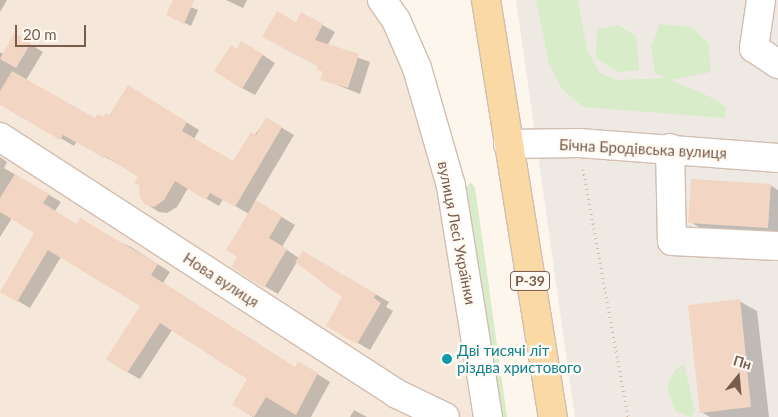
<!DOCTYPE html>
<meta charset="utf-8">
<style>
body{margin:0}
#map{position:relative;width:778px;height:417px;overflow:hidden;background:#fdf6ec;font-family:Lato,sans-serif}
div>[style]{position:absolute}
.residential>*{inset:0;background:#f5e8da}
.industrial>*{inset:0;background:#efe9e4}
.green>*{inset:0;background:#d8ecc9}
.shadow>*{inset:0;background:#0003}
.building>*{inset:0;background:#f3d5c3}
.path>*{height:3px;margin-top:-1.5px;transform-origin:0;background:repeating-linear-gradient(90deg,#d9b8a5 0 1px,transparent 0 5px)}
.roads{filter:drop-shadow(1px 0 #d1beb0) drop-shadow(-1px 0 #d1beb0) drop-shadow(0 1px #d1beb0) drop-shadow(0 -1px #d1beb0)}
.minor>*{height:28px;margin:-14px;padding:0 14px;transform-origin:14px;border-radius:14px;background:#fff}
.major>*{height:28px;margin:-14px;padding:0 14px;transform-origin:14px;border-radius:14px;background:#fbd9a5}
.dots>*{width:14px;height:14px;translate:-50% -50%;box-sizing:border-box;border:2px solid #fffaf3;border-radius:50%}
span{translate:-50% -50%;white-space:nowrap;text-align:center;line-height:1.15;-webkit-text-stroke:5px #fffaf3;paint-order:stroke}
.shield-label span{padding:1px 4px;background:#fffaf3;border:1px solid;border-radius:4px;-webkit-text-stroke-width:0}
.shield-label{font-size:14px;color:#7a5c4d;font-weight:700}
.street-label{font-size:15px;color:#7a5c4d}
.culture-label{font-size:15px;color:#0d838f}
.left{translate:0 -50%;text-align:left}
.north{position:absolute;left:713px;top:352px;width:50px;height:50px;-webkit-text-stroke:4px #fffaf3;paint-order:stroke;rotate:17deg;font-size:14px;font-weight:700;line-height:20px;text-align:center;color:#7a5c4d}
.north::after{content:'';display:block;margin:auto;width:18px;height:22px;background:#7a5c4d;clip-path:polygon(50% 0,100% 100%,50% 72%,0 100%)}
.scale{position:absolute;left:15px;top:25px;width:71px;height:22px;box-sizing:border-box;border:2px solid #7a5c4d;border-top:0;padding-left:6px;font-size:15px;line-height:18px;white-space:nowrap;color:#7a5c4d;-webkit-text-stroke:4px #fffaf3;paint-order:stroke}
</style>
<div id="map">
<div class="residential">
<div style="clip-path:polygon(0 0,382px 0,417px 68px,488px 417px,0 417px)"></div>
</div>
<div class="industrial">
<div style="clip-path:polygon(516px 0,778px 0,778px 417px,575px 417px)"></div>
</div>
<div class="green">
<div style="clip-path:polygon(536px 0,578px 0,587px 50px,600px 73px,616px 80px,666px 78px,655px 73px,651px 48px,659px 24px,691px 27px,708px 43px,711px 72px,671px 80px,715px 99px,726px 108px,725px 118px,583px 107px,562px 89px,549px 64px)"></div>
<div style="clip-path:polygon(618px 25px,636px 36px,639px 70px,618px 72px,596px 58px,597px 29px)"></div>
<div style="clip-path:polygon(470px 182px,475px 187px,507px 417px,495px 417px,463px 193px)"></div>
<div style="clip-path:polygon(684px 364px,695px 411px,691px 417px,675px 411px,667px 388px,674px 371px)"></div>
</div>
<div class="shadow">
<div style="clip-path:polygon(0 0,7px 0,0 12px)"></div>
<div style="clip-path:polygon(174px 0,198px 10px,191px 26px,174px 18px)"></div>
<div style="clip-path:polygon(226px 0,247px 0,243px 8px)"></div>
<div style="clip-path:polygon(302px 14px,335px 32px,327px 46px,370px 62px,360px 94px,322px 79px,324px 72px,296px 24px)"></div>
<div style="clip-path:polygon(15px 35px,43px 52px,26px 80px,96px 120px,109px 116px,141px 94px,199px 130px,194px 139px,233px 163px,267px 119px,294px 135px,255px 201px,295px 225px,282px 247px,299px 258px,303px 252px,389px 302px,386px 307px,393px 311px,370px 350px,327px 325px,344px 297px,297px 262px,278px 294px,232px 267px,239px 257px,249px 214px,223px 199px,219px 206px,188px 188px,177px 207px,167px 213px,159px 212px,146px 204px,139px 176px,77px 141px,74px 146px,0 103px,0 52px,3px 54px)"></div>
<div style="clip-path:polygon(237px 50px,255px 50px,275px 63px,255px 95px,242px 88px)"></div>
<div style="clip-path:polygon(0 157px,7px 162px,4px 168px,61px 202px,55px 211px,77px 225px,131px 247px,170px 272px,163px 283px,296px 368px,311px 370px,330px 382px,311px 417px,253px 417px,233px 404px,249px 379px,172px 330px,140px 379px,127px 372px,142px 306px,61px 257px,30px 308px,1px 291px,36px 233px,12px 218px,0 237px)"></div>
<div style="clip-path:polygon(770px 185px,778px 190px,778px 237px,708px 232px,690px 222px)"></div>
<div style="clip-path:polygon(739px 301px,757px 311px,769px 417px,710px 417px,701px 412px)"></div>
<div style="clip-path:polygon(354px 410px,367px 417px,350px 417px)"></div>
</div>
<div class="building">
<div style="clip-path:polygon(173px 0,194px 0,184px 24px,166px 15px)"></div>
<div style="clip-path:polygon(277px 11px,296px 22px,301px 12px,323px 24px,315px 40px,359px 54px,348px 88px,320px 80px,323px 72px,316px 69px,317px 66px,262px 37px)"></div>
<div style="clip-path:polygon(14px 33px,31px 43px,16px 68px,0 59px)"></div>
<div style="clip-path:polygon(241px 41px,263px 54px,242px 89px,214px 71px,231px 45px,237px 49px)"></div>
<div style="clip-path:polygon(12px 71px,95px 118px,98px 114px,103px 117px,106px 113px,109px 115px,128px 85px,187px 122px,182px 131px,233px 161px,251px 132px,256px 135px,266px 117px,282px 127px,235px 207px,210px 193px,206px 200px,175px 181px,164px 200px,154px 207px,145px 205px,140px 198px,139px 185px,134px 183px,138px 177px,105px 156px,104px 158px,63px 135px,60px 140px,0 105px,0 91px)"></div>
<div style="clip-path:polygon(15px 174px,49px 194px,43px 203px,76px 224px,80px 218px,158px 264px,151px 275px,295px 367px,298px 361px,318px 373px,296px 415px,266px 397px,254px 417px,232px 405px,247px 379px,160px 323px,127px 373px,106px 359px,140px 306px,48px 250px,17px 302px,0 292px,34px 233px,0 212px,0 198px)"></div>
<div style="clip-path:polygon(691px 179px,771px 184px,768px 228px,688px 223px)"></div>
<div style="clip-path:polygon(256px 200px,282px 216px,269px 238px,287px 249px,264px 288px,231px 267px,237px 257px,226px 250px)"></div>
<div style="clip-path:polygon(303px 251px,376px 294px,374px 298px,381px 303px,357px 344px,326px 326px,342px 297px,295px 262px)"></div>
<div style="clip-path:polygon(740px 299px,751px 407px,700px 413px,688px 305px)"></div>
</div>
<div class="path">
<div style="left:583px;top:169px;width:252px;rotate:79.7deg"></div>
</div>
<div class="roads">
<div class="minor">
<div style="left:382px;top:0;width:24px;rotate:55deg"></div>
<div style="left:396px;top:20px;width:52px;rotate:66.4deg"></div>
<div style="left:417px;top:68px;width:123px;rotate:73.9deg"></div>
<div style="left:451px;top:186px;width:234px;rotate:80.9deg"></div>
<div style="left:761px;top:0;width:49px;rotate:98.3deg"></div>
<div style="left:754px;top:48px;width:29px;rotate:34deg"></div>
<div style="left:0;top:137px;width:473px;rotate:32.9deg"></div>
<div style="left:397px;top:394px;width:53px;rotate:25.6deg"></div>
<div style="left:508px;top:144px;width:71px;rotate:-0.8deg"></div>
<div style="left:579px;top:143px;width:200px;rotate:4.3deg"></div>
<div style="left:670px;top:148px;width:93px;rotate:88.8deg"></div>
<div style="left:672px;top:241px;width:106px;rotate:2.7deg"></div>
</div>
<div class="major">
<div style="left:486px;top:0;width:422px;rotate:80.9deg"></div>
</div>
</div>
<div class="dots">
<div style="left:447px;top:359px;background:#0f9aa8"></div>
</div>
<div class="shield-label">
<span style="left:530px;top:281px">Р-39</span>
</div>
<div class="street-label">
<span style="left:643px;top:149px;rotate:3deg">Бічна Бродівська вулиця</span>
<span style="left:457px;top:233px;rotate:79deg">вулиця Лесі Українки</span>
<span style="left:221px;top:280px;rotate:33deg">Нова вулиця</span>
</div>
<div class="culture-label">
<span class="left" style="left:457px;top:359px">Дві тисячі літ<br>різдва христового</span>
</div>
<div class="north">Пн</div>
<div class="scale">20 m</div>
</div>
